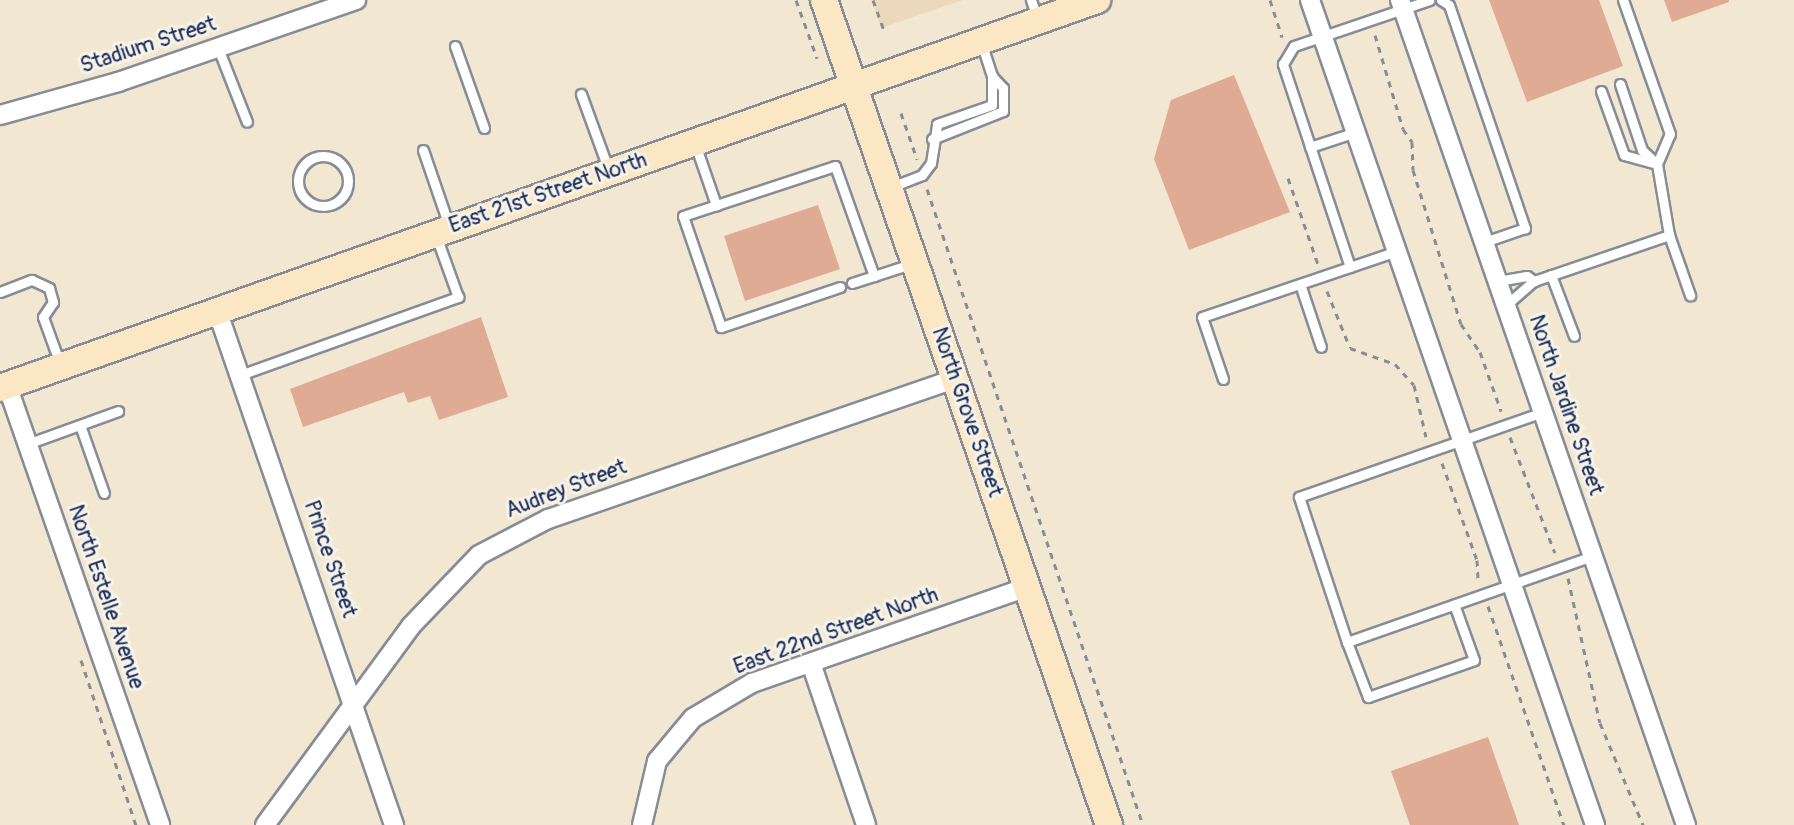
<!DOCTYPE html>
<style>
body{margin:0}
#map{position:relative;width:1794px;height:825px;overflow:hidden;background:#f2e8d1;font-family:Pangolin,sans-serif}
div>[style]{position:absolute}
.built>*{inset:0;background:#ecd8ba}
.building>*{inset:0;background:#dfab94}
.path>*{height:3px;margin-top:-1.5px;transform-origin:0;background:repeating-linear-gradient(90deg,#868c98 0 6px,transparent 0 12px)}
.roads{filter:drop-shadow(2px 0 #868c98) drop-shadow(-2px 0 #868c98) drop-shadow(0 2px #868c98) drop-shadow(0 -2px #868c98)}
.lane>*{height:9px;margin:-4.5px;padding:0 4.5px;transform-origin:4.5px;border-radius:4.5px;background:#fff}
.lane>.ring{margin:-4.5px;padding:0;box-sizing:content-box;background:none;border:9px solid #fff;border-radius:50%}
.street>*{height:18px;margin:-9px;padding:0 9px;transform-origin:9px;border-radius:9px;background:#fff}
.secondary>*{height:26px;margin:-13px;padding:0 13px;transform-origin:13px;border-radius:13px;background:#fbe7c3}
span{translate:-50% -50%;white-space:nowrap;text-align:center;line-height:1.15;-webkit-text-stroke:6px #f7f3e8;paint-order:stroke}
.street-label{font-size:22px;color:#1b2f5e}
</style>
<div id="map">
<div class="built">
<div style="clip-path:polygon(872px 0,963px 0,881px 28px)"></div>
</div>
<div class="building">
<div style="clip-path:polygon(1489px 0,1599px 0,1623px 66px,1527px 102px)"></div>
<div style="clip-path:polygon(1664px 0,1729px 0,1729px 2px,1672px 22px)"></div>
<div style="clip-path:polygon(1234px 75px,1290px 212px,1189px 250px,1154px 159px,1171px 100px)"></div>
<div style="clip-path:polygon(818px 205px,840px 269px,745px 301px,724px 236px)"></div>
<div style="clip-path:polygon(481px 317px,508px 397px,439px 420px,430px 396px,408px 403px,404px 392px,303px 427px,290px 389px)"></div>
<div style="clip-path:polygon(1488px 737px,1519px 825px,1410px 825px,1391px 771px)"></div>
</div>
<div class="path">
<div style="left:796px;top:0;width:62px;rotate:70.1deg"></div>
<div style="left:873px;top:0;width:35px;rotate:70deg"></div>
<div style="left:1270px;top:0;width:39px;rotate:72deg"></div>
<div style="left:1375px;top:35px;width:98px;rotate:73.4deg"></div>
<div style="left:1403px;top:129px;width:16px;rotate:55deg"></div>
<div style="left:1412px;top:142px;width:28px;rotate:88deg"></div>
<div style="left:1413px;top:170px;width:161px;rotate:72.7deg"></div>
<div style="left:1461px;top:324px;width:34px;rotate:56deg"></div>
<div style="left:1480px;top:352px;width:63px;rotate:70.4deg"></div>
<div style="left:901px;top:113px;width:49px;rotate:70.8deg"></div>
<div style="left:1288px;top:178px;width:91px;rotate:70.8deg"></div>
<div style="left:927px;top:189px;width:672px;rotate:71.24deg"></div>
<div style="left:1327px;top:291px;width:61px;rotate:68deg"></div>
<div style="left:1350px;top:348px;width:48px;rotate:19.6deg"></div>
<div style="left:1395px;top:364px;width:28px;rotate:48deg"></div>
<div style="left:1414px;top:385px;width:53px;rotate:77deg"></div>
<div style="left:1510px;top:437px;width:124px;rotate:68.8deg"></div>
<div style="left:1442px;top:463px;width:103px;rotate:70.2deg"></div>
<div style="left:1477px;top:560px;width:20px;rotate:87deg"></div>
<div style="left:1568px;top:578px;width:148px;rotate:77.6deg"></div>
<div style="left:1600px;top:723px;width:111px;rotate:67.1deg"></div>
<div style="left:1488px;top:606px;width:232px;rotate:70.9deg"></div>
<div style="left:81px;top:660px;width:174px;rotate:71.6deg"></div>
</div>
<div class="roads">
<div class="lane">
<div style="left:1031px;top:0;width:18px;rotate:71deg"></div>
<div style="left:1441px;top:0;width:9px;rotate:32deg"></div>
<div style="left:1449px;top:5px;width:236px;rotate:71.2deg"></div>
<div style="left:1525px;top:228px;width:43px;rotate:161.1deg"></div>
<div style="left:455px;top:46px;width:87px;rotate:70.5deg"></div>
<div style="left:218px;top:48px;width:79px;rotate:68.6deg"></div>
<div style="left:1620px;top:84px;width:70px;rotate:71.6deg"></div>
<div style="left:1642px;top:150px;width:18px;rotate:43deg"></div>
<div style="left:1601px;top:91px;width:68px;rotate:70.2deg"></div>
<div style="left:1624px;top:155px;width:34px;rotate:15deg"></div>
<div style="left:581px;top:94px;width:79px;rotate:70deg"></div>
<div style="left:932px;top:139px;width:76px;rotate:-21.5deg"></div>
<div style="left:1003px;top:111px;width:23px;rotate:-90deg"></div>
<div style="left:1003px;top:88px;width:16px;rotate:-133deg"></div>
<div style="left:695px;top:144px;width:65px;rotate:71deg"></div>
<div style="left:1310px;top:147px;width:48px;rotate:-18.1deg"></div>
<div style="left:423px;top:150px;width:80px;rotate:71.1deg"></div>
<div class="ring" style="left:298px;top:156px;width:41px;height:41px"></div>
<div style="left:891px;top:187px;width:33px;rotate:-21deg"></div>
<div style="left:922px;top:175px;width:15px;rotate:-53deg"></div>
<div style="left:931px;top:163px;width:39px;rotate:-81deg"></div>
<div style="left:937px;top:124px;width:58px;rotate:-19.1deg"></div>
<div style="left:992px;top:105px;width:29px;rotate:-90deg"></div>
<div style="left:992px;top:76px;width:33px;rotate:-108deg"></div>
<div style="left:1669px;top:235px;width:64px;rotate:70.7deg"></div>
<div style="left:1397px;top:251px;width:50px;rotate:161.2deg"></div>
<div style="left:1350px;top:267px;width:214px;rotate:-108.3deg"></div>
<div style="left:1283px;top:64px;width:21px;rotate:-59deg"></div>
<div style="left:1294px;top:46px;width:143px;rotate:-18.8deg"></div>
<div style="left:1551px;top:275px;width:65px;rotate:69.3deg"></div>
<div style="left:1498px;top:281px;width:29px;rotate:-10deg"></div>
<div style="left:1527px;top:276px;width:9px;rotate:36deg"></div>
<div style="left:852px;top:283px;width:62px;rotate:-17.9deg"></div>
<div style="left:1300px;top:284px;width:66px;rotate:71.6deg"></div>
<div style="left:840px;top:287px;width:126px;rotate:161.4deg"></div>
<div style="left:721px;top:327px;width:117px;rotate:-108.9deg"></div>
<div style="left:683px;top:216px;width:160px;rotate:-18.2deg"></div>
<div style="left:835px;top:166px;width:117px;rotate:70.5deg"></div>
<div style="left:0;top:292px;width:34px;rotate:-21deg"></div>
<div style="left:32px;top:280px;width:19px;rotate:25deg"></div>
<div style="left:49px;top:288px;width:15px;rotate:74deg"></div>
<div style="left:53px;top:302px;width:18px;rotate:124deg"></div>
<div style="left:43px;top:317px;width:50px;rotate:70.1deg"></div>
<div style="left:1506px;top:305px;width:37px;rotate:-41deg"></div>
<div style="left:1534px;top:281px;width:143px;rotate:-18.8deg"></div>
<div style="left:1669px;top:235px;width:72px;rotate:-99.6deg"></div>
<div style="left:1657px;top:164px;width:33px;rotate:-67deg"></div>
<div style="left:1670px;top:134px;width:142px;rotate:-109.3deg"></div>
<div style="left:240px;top:375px;width:232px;rotate:-19.7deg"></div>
<div style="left:458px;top:297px;width:65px;rotate:-109.8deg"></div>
<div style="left:1223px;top:379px;width:65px;rotate:-108.7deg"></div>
<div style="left:1202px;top:317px;width:156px;rotate:-18.7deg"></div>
<div style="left:1543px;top:412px;width:258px;rotate:160.8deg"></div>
<div style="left:1299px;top:497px;width:153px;rotate:71.7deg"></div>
<div style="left:1347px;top:642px;width:260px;rotate:-19.3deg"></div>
<div style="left:80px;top:425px;width:72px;rotate:70.6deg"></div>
<div style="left:27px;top:444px;width:97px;rotate:-19.9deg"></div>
<div style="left:1347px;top:642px;width:59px;rotate:69.1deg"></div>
<div style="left:1368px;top:697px;width:112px;rotate:-19.2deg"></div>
<div style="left:1474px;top:660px;width:59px;rotate:-109.7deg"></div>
</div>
<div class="street">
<div style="left:1310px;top:0;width:873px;rotate:70.94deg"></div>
<div style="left:1400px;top:0;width:873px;rotate:70.88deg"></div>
<div style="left:0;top:115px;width:123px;rotate:-15.6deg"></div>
<div style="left:118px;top:82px;width:252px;rotate:-19deg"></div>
<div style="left:217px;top:310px;width:545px;rotate:71.03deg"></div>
<div style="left:7px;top:385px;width:466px;rotate:70.8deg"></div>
<div style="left:811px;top:663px;width:171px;rotate:71.2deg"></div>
<div style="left:265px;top:825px;width:247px;rotate:-53.7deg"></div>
<div style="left:411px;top:626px;width:98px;rotate:-46.2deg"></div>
<div style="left:479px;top:555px;width:78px;rotate:-27.6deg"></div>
<div style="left:548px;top:519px;width:430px;rotate:-19deg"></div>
<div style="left:642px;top:825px;width:66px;rotate:-76.8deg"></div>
<div style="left:657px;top:761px;width:56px;rotate:-50.1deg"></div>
<div style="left:693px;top:718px;width:69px;rotate:-30.7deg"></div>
<div style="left:752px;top:683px;width:292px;rotate:-19.2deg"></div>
</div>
<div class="secondary">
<div style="left:824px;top:0;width:873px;rotate:70.94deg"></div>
<div style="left:0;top:388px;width:1164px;rotate:-19.48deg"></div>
</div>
</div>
<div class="street-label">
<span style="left:148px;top:45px;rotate:-18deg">Stadium Street</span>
<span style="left:548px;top:193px;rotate:-19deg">East 21st Street North</span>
<span style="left:1566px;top:405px;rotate:71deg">North Jardine Street</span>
<span style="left:967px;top:412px;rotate:71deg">North Grove Street</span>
<span style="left:566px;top:489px;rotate:-21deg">Audrey Street</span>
<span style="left:330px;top:559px;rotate:71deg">Prince Street</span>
<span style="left:106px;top:597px;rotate:71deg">North Estelle Avenue</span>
<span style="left:836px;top:631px;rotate:-20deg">East 22nd Street North</span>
</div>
</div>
